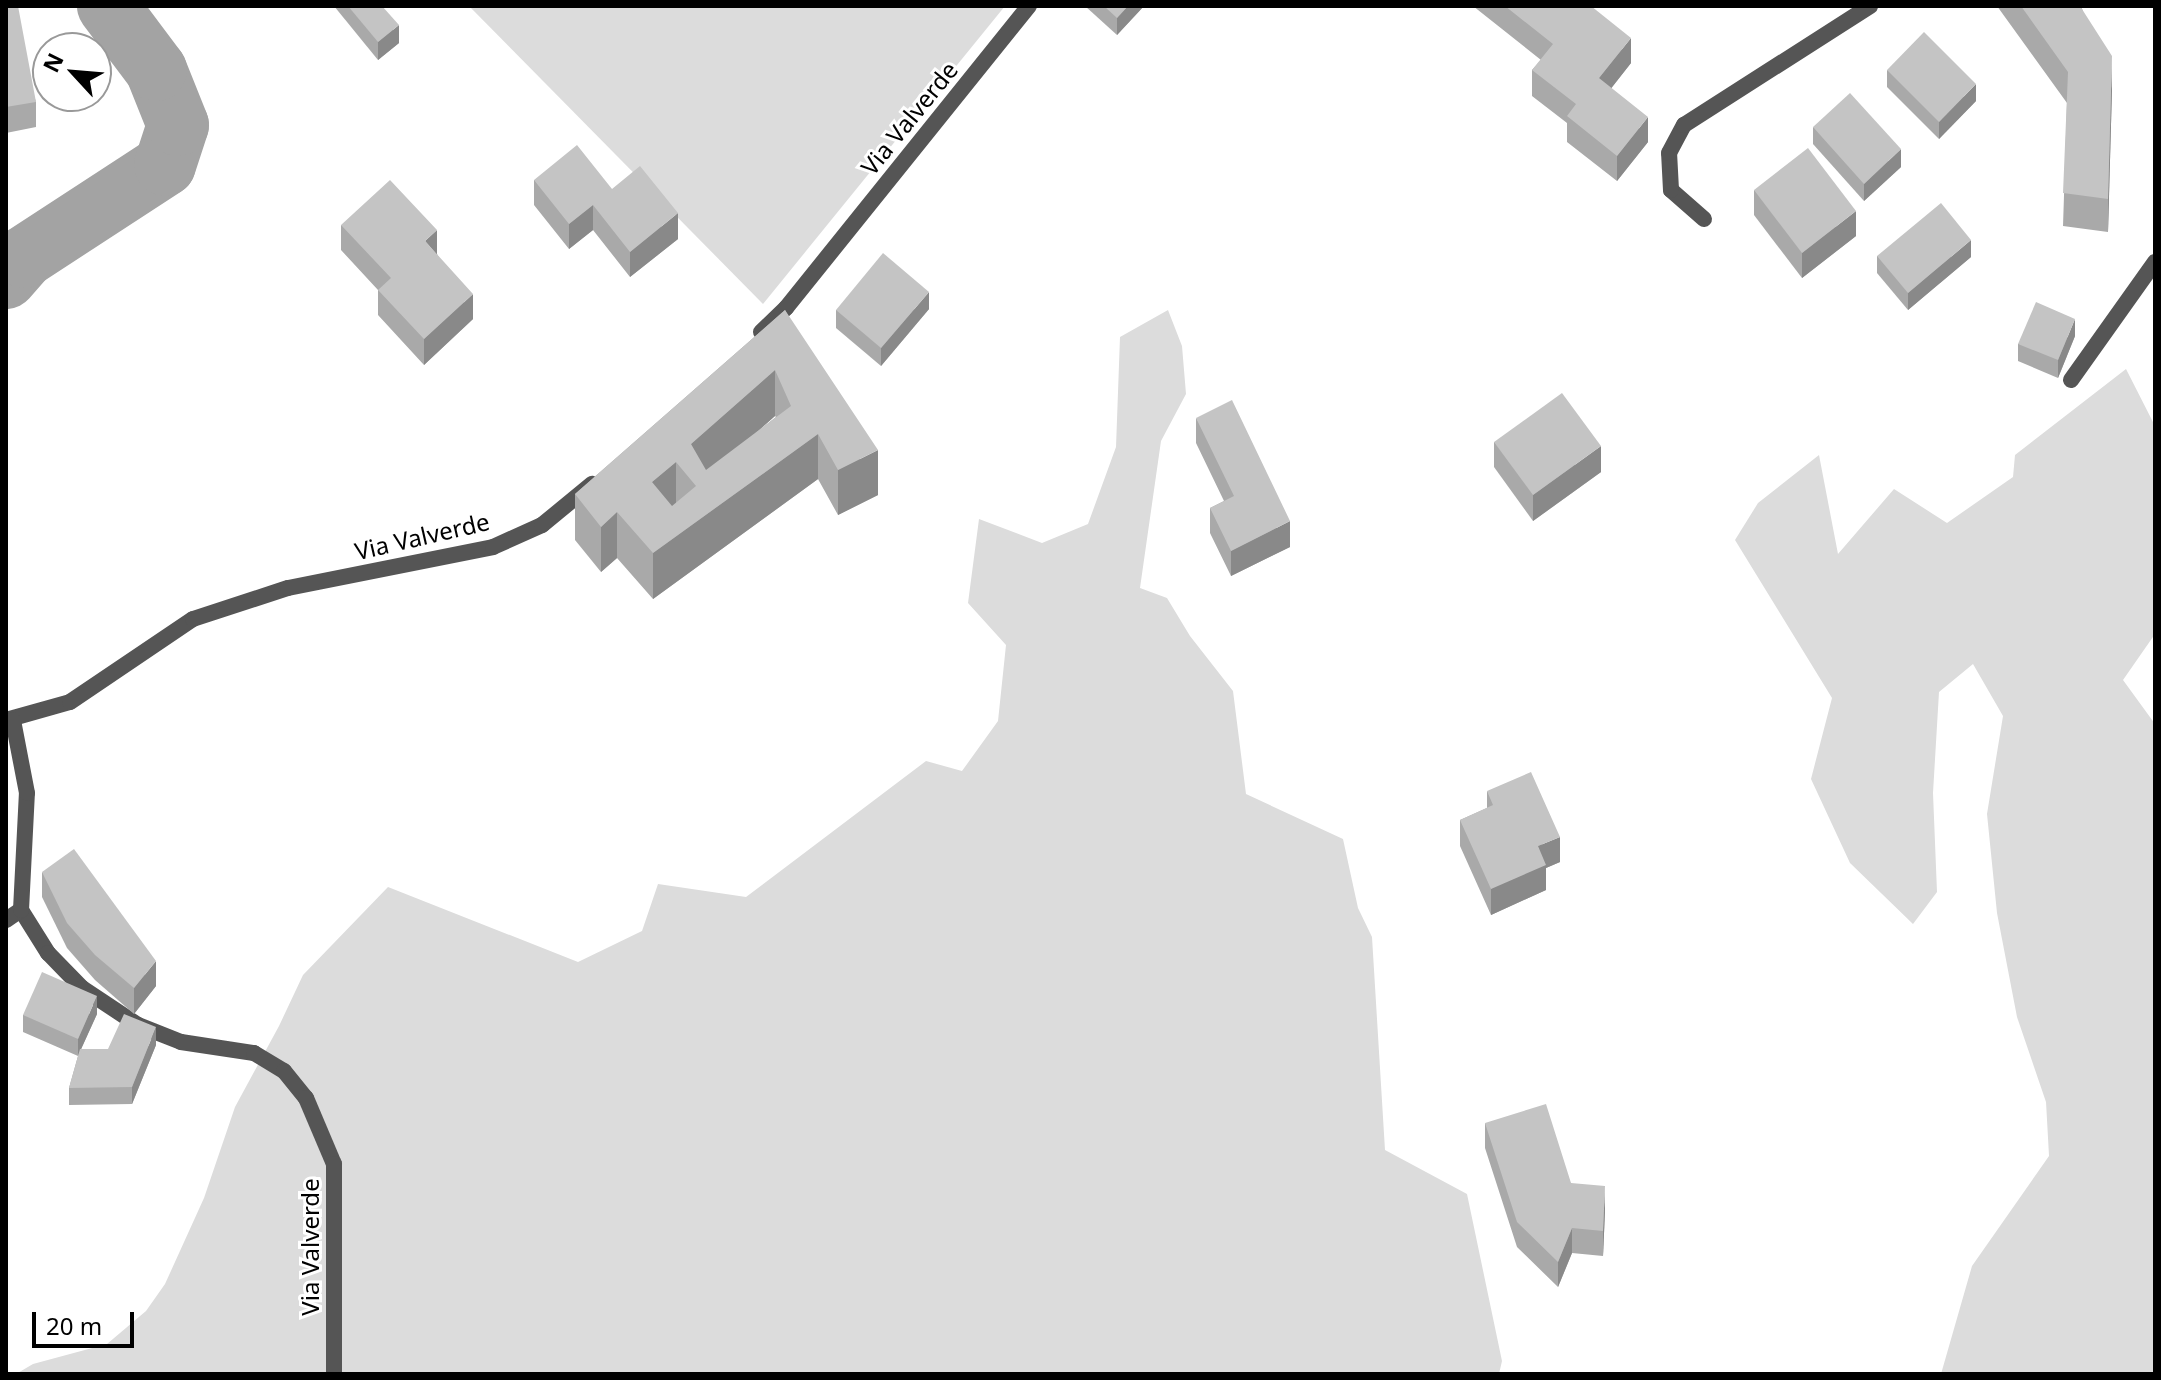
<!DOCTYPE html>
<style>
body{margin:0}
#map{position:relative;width:2161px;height:1380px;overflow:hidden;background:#fff;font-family:"Noto Sans",sans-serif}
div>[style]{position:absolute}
.green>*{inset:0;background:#dcdcdc}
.river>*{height:62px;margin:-31px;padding:0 31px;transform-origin:31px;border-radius:31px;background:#a3a3a3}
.minor>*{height:16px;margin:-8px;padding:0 8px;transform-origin:8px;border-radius:8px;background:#555}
.wall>*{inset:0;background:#a9a9a9}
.shaded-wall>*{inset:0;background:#898989}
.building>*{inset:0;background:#c4c4c4}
span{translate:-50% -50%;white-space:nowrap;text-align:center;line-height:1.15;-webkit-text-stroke:6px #fff;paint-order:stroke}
.street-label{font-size:24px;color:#000}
.frame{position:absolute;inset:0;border:8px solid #000;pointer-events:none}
.north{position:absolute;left:32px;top:32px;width:80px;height:80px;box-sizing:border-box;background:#fff;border:2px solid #999;border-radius:50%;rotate:296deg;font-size:22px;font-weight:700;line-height:32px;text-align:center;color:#000}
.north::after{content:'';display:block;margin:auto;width:28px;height:36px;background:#000;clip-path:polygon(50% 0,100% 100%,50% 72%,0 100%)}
.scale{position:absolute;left:32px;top:1312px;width:102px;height:36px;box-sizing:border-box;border:4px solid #000;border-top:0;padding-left:10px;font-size:24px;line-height:28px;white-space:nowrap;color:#000;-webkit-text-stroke:6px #fff;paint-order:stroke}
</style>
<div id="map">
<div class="green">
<div style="clip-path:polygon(469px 6px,1005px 6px,763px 304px)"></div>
<div style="clip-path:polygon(1168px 310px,1182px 346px,1186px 394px,1161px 441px,1140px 588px,1167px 598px,1190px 636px,1233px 691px,1246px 794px,1343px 839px,1358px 908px,1372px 937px,1385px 1150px,1467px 1194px,1502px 1361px,1499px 1374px,16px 1374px,33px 1364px,107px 1344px,146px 1311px,165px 1284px,204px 1198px,235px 1107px,279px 1026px,303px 975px,388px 887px,578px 962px,642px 931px,658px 884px,746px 897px,926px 761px,962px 771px,998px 721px,1006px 645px,968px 603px,979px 519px,1042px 543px,1088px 524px,1116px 447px,1120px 337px)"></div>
<div style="clip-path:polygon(2126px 369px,2155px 426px,2155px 634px,2123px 680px,2155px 724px,2155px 1374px,1941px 1374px,1972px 1266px,2049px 1156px,2046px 1102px,2017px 1017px,1997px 913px,1987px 814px,2003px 716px,1973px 664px,1939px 692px,1933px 793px,1937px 892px,1913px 924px,1850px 863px,1811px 779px,1832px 698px,1735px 540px,1758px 503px,1819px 455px,1838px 554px,1894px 489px,1947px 523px,2013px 477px,2015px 455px)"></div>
</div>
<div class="river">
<div style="left:6px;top:278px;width:28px;rotate:-49deg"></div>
<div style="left:24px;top:257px;width:168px;rotate:-33.1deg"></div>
<div style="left:165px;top:165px;width:42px;rotate:-72deg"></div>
<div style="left:178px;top:125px;width:59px;rotate:-111.8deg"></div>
<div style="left:156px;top:70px;width:80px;rotate:-126.9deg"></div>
</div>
<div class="minor">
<div style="left:1704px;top:219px;width:44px;rotate:-138.7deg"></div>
<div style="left:1671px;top:190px;width:37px;rotate:-93deg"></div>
<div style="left:1669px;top:153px;width:32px;rotate:-62deg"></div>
<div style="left:1684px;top:125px;width:221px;rotate:-32.6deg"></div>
<div style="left:761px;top:332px;width:35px;rotate:-44deg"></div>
<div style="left:786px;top:308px;width:388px;rotate:-51.2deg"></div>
<div style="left:2071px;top:380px;width:145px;rotate:-54.6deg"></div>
<div style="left:6px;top:720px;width:66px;rotate:-15.7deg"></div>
<div style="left:70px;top:702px;width:148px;rotate:-34deg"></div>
<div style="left:193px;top:619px;width:100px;rotate:-18.1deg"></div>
<div style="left:288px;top:588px;width:209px;rotate:-11.3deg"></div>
<div style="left:493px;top:547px;width:54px;rotate:-24.2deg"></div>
<div style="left:542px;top:525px;width:65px;rotate:-39.4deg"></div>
<div style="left:21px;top:910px;width:51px;rotate:57.9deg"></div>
<div style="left:48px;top:953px;width:49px;rotate:45.8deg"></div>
<div style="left:82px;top:988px;width:67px;rotate:33.5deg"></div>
<div style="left:138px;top:1025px;width:46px;rotate:21.6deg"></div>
<div style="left:181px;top:1042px;width:74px;rotate:8.6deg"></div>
<div style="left:254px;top:1053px;width:35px;rotate:31deg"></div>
<div style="left:284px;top:1071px;width:35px;rotate:51deg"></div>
<div style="left:306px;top:1098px;width:72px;rotate:67deg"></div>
<div style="left:334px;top:1164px;width:210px;rotate:90deg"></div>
<div style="left:6px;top:920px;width:18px;rotate:-34deg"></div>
<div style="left:21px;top:910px;width:117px;rotate:-87.1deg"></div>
<div style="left:27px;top:793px;width:74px;rotate:-100.9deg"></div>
</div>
<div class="wall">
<div style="clip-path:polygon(334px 6px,382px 6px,399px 43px,378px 60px)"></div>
<div style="clip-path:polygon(1085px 6px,1144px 6px,1117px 35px)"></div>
<div style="clip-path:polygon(1473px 6px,1591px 6px,1631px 63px,1611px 88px,1648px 142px,1617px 181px,1567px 142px,1567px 123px,1532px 96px,1532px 70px,1541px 60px)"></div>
<div style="clip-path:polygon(1997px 6px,2081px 6px,2112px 89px,2108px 232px,2063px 226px,2067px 103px)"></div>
<div style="clip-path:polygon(6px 8px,36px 102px,36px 127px,6px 133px)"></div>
<div style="clip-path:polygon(1887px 70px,1976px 101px,1939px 139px,1887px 87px)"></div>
<div style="clip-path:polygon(1813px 127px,1901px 167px,1864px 201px,1813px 144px)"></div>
<div style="clip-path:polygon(534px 180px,612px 189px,678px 239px,630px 277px,593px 230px,569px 249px,534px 205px)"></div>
<div style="clip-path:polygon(1754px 190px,1856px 236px,1802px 278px,1754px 215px)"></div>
<div style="clip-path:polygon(341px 225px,437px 254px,473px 319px,424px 365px,378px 315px,378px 290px,341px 250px)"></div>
<div style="clip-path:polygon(1877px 256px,1971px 257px,1908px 310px,1877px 273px)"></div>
<div style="clip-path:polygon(929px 309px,881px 366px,836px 328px,836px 310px)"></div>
<div style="clip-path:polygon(evenodd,785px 310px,878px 495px,838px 515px,818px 479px,653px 599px,617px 558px,601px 572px,575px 540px,575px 494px,785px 310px,775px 416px,776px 417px,757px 432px,775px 416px)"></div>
<div style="clip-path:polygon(2075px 336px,2058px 378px,2018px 361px,2018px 344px)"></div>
<div style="clip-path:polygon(1196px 418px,1290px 547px,1231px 576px,1210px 533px,1210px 508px,1224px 501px,1196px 443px)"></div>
<div style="clip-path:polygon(1494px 442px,1601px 472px,1533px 521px,1494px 467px)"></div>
<div style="clip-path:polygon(1487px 791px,1560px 862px,1546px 868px,1546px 890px,1491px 915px,1460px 846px,1460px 820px,1487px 808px)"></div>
<div style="clip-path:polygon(42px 872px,156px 986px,134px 1014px,95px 980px,67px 948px,42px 897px)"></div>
<div style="clip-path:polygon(97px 1014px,81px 1049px,108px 1049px,156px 1045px,132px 1104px,69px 1105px,69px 1088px,78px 1056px,23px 1032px,23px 1015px)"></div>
<div style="clip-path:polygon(1485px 1123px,1571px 1183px,1605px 1211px,1603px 1256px,1572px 1253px,1558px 1287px,1517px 1247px,1485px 1148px)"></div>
</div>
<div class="shaded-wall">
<div style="clip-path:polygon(1128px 6px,1144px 6px,1117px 35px,1117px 18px)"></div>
<div style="clip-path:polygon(399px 25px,399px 43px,378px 60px,378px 42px)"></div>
<div style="clip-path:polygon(1631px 38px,1631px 63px,1599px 104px,1599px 78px)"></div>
<div style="clip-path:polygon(2112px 56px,2112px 89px,2108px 232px,2108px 199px)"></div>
<div style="clip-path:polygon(1976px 84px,1976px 101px,1939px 139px,1939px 122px)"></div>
<div style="clip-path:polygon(1648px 117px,1648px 142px,1617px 181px,1617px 156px)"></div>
<div style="clip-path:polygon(1901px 149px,1901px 167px,1864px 201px,1864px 184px)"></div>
<div style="clip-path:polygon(593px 205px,593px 230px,569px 249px,569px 224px)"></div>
<div style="clip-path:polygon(1856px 211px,1856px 236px,1802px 278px,1802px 253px)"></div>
<div style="clip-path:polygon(678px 213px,678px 239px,630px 277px,630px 252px)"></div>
<div style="clip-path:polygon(437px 230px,437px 255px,425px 241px)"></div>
<div style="clip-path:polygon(1971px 240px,1971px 257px,1908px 310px,1908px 293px)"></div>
<div style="clip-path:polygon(929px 292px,929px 309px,881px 366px,881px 348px)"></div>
<div style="clip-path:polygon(473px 294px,473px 319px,424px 365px,424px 339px)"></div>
<div style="clip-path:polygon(2075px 319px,2075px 336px,2058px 378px,2058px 360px)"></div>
<div style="clip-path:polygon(775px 370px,775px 416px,696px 486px,691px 444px)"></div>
<div style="clip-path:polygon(818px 434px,818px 479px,653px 599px,653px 553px)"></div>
<div style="clip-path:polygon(1601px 446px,1601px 472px,1533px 521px,1533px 495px)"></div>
<div style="clip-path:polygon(878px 450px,878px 495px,838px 515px,838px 470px)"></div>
<div style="clip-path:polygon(676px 462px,676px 507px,652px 527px,652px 482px)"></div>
<div style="clip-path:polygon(617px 512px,617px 558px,601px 572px,601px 527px)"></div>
<div style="clip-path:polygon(1290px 521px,1290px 547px,1231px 576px,1231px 551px)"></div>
<div style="clip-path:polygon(1560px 837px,1560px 862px,1546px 868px,1546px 890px,1491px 915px,1491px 889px,1538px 846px)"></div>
<div style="clip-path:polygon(156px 961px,156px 986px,134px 1014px,134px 988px)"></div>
<div style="clip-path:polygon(97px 996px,97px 1014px,78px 1056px,78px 1039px)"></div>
<div style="clip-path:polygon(156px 1027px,156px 1045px,132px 1104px,132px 1087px)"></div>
<div style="clip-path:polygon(1605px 1186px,1605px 1211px,1603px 1256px,1603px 1231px)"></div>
<div style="clip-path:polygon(1572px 1228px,1572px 1253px,1558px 1287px,1558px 1262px)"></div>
</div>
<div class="building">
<div style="clip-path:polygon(18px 6px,36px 102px,6px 107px,6px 8px)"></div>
<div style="clip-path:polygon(348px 6px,382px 6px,399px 25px,378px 42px)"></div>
<div style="clip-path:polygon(1104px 6px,1128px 6px,1117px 18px)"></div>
<div style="clip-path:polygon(1505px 6px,1591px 6px,1631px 38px,1599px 78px,1648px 117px,1617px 156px,1567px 116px,1576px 104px,1532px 70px,1553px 44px)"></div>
<div style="clip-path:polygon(2021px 6px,2080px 6px,2112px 56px,2108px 199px,2063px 193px,2068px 72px)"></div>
<div style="clip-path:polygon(1924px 32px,1976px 84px,1939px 122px,1887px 70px)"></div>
<div style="clip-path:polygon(1850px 93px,1901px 149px,1864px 184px,1813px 127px)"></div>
<div style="clip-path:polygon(577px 145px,612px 189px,640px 166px,678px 213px,630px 252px,593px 205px,569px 224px,534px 180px)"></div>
<div style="clip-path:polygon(1808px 148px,1856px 211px,1802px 253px,1754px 190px)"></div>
<div style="clip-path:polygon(390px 180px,437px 230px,425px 241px,473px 294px,424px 339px,378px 290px,391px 278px,341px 225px)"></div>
<div style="clip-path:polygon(1941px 203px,1971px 240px,1908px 293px,1877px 256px)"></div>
<div style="clip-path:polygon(883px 253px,929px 292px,881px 348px,836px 310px)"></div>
<div style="clip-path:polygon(2036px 302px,2075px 319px,2058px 360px,2018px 344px)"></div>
<div style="clip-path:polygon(evenodd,785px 310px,878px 450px,838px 470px,818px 434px,653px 553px,617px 512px,601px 527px,575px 494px,785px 310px,775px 370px,791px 406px,706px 470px,691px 444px,775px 370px,785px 310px,676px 462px,696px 486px,672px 506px,652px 482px,676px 462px)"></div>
<div style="clip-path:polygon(1562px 393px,1601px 446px,1533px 495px,1494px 442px)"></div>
<div style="clip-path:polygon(1232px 400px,1290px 521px,1231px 551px,1210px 508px,1234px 496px,1196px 418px)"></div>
<div style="clip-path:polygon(1531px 772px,1560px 837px,1538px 846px,1546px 865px,1491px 889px,1460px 820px,1493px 805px,1487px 791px)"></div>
<div style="clip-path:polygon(74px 849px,156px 961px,134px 988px,95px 955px,67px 923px,42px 872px)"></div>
<div style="clip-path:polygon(42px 972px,97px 996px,78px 1039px,23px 1015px)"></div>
<div style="clip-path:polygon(124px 1014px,156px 1027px,132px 1087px,69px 1088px,80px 1049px,108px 1049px)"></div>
<div style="clip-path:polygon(1546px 1104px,1571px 1183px,1605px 1186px,1603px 1231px,1572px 1228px,1558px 1262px,1517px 1222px,1485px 1123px)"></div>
</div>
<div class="street-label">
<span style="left:909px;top:118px;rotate:-51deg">Via Valverde</span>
<span style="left:422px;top:536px;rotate:-13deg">Via Valverde</span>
<span style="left:310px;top:1247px;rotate:-90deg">Via Valverde</span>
</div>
<div class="frame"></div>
<div class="north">N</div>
<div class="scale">20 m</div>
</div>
